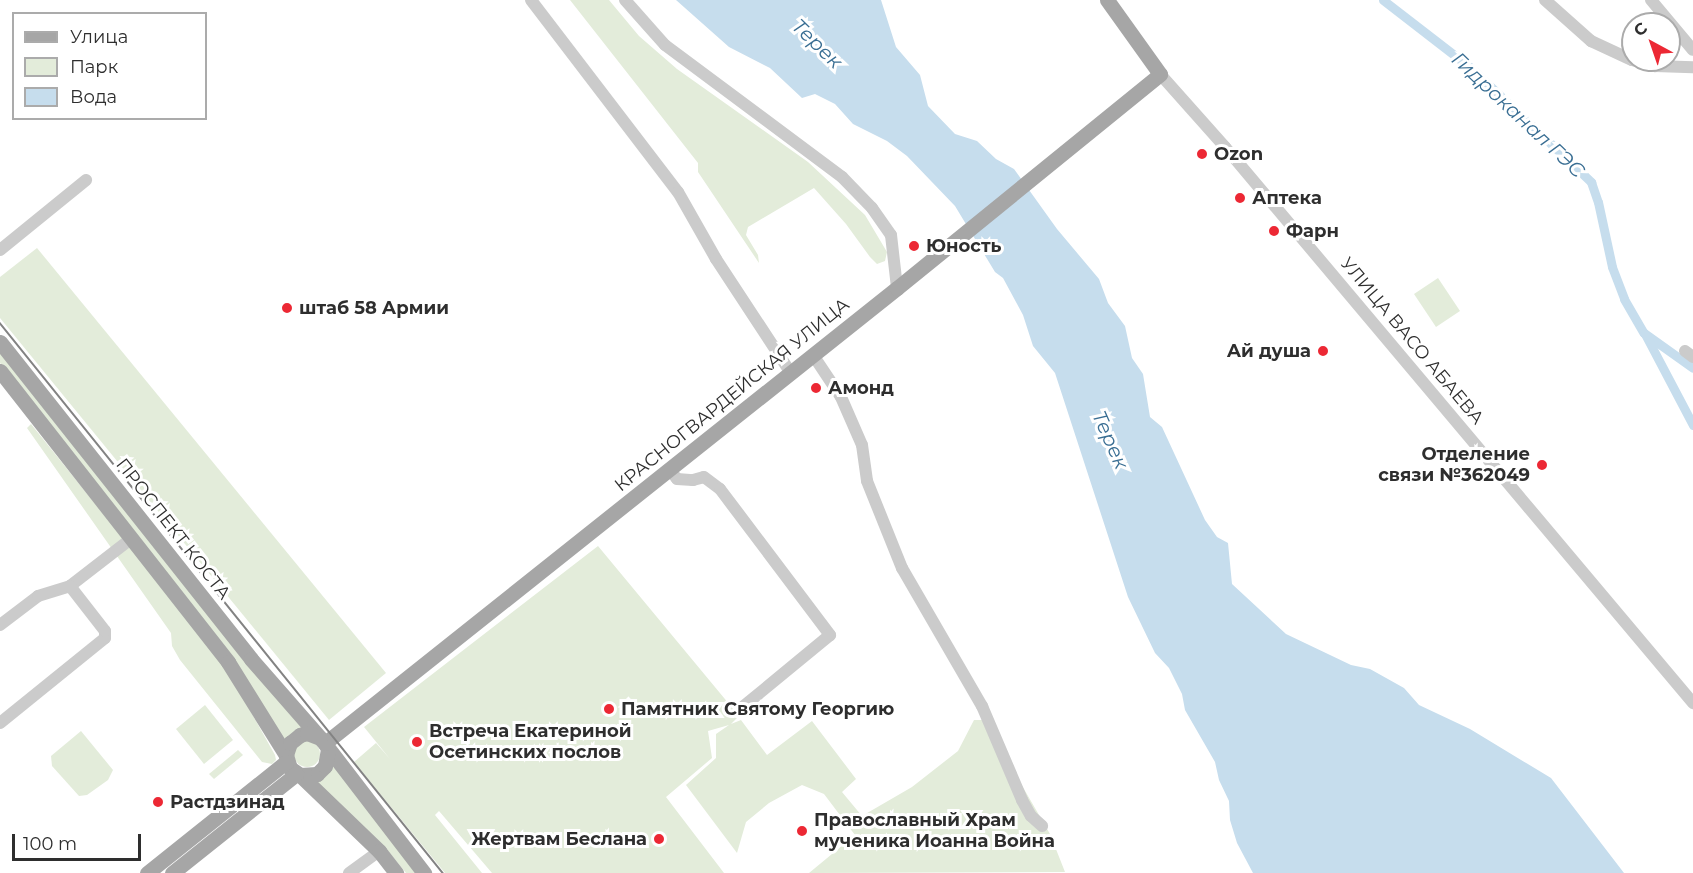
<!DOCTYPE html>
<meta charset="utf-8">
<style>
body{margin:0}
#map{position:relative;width:1693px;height:873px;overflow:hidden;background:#fff;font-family:Montserrat,sans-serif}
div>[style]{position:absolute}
.green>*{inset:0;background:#e3ecda}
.round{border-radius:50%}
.water>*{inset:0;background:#c6dded}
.canal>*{height:9px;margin:-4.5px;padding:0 4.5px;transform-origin:4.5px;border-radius:4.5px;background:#c6dded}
.minor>*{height:12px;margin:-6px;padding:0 6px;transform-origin:6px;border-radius:6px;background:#cbcbcb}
.major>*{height:15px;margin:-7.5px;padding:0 7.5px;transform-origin:7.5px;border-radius:7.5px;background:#a6a6a6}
.tram>*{height:1.5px;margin:-0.75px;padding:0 0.75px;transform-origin:0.75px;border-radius:0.75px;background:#838383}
.dots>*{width:16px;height:16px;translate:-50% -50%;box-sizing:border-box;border:3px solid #fff;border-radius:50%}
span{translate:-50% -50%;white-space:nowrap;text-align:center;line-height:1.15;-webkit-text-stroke:6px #fff;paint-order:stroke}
.poi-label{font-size:18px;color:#2e2e2e;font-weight:700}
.left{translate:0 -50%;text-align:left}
.right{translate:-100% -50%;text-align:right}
.street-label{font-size:18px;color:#2e2e2e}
.water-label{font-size:20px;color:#396e93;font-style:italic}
.legend{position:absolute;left:12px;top:12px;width:195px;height:108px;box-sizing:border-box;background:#fff;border:2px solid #ababab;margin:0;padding:8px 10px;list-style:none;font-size:18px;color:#2e2e2e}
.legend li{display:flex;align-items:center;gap:12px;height:30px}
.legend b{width:30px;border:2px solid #ababab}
.north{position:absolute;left:1621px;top:12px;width:60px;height:60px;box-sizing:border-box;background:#fff;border:2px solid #ababab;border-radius:50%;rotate:320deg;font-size:16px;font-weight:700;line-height:24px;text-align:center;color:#2e2e2e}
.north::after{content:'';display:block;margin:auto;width:21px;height:27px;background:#ec2834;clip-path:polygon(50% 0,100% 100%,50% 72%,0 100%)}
.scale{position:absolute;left:12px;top:834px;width:129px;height:27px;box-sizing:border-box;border:3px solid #2e2e2e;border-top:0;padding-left:8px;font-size:18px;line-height:21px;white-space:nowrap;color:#2e2e2e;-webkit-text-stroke:4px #fff;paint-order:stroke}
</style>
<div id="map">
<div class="green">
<div style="clip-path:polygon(570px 0,609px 0,639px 36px,677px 69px,808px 162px,865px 215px,887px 252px,885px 261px,877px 264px,870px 257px,846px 224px,814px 188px,748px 227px,746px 235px,758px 255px,759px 263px,698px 172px,698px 163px)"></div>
<div style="clip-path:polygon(37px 248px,386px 673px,329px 720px,0 318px,0 277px)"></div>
<div style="clip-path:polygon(1438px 278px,1460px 311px,1436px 327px,1414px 294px)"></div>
<div style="clip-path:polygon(0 350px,305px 729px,286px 741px,99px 489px,0 363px)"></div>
<div style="clip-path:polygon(31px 424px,224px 664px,275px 755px,276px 760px,272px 764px,262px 762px,180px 660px,172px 646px,171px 633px,27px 428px)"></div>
<div style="clip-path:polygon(598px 546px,739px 716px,731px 724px,741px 720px,767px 755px,812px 721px,856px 779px,842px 792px,862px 816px,912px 787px,958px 751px,974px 720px,984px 720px,1050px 834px,1065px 872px,809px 873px,855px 835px,824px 794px,802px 785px,769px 803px,746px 822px,737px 853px,686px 785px,716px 758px,716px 734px,729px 725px,708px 731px,712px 758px,666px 797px,724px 873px,492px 873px,439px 811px,435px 815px,482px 873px,445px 873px,354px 762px,376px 743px,390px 759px,364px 727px)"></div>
<div style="clip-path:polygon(205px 705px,233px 740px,204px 764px,176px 729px)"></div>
<div style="clip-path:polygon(81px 731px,113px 770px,108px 780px,87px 795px,79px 796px,52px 766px,51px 756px)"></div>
<div class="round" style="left:294px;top:741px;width:26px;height:26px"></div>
<div style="clip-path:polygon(238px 750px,243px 755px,214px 779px,209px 774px)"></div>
<div style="clip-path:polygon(332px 762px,418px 873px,406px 873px,384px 846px,313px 779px)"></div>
</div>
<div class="water">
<div style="clip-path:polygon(676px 0,881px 0,896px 47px,920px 75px,928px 106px,955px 134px,977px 141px,996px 159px,1014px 169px,1057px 229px,1099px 279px,1108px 303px,1125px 326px,1132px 358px,1143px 374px,1150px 417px,1162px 427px,1205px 520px,1217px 537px,1228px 543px,1232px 584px,1286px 634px,1351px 665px,1370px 669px,1404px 688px,1419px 705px,1470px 729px,1551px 778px,1624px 873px,1253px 873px,1237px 843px,1230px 820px,1229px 801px,1219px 780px,1215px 762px,1185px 710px,1182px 694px,1169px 668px,1155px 653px,1128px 597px,1055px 373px,1033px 346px,1023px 315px,1003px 278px,995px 272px,955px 206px,907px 156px,887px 141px,853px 124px,835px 104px,815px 94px,802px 98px,770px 68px,729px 47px)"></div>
</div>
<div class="canal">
<div style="left:1383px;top:0;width:111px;rotate:37.7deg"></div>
<div style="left:1471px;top:68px;width:166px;rotate:43.5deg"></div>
<div style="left:1591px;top:182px;width:21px;rotate:71deg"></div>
<div style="left:1598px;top:202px;width:66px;rotate:77.8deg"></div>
<div style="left:1612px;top:267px;width:34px;rotate:69deg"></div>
<div style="left:1624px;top:299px;width:39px;rotate:60deg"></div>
<div style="left:1644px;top:333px;width:60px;rotate:35.5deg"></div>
<div style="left:1645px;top:334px;width:103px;rotate:62.2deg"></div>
</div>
<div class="minor">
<div style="left:531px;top:0;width:242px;rotate:52.6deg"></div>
<div style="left:678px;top:192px;width:77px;rotate:60.4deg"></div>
<div style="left:716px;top:259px;width:136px;rotate:56.7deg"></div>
<div style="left:625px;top:0;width:60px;rotate:48.4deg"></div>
<div style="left:665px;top:45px;width:221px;rotate:36.7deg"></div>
<div style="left:842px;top:177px;width:43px;rotate:45.9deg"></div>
<div style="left:872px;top:208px;width:33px;rotate:55deg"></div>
<div style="left:891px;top:235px;width:53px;rotate:83.5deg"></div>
<div style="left:1545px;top:0;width:62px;rotate:41.7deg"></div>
<div style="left:1591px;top:41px;width:45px;rotate:24.9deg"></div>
<div style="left:1632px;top:60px;width:24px;rotate:15deg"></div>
<div style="left:1655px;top:66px;width:38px;rotate:2deg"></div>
<div style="left:1651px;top:0;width:65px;rotate:50deg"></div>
<div style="left:1160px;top:74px;width:98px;rotate:48.3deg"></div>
<div style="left:1225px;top:147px;width:727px;rotate:49.91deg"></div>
<div style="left:0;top:250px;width:111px;rotate:-39.1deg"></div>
<div style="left:1685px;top:351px;width:10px;rotate:37deg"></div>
<div style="left:813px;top:355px;width:50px;rotate:56.3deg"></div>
<div style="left:841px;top:397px;width:52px;rotate:66.4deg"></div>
<div style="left:862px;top:445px;width:36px;rotate:82deg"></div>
<div style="left:867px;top:481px;width:94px;rotate:68.1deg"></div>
<div style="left:902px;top:568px;width:160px;rotate:59.9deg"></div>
<div style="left:982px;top:706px;width:102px;rotate:66.9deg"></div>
<div style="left:1022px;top:800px;width:18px;rotate:61deg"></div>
<div style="left:1031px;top:816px;width:15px;rotate:42deg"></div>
<div style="left:670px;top:470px;width:11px;rotate:52deg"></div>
<div style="left:677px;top:479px;width:16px;rotate:4deg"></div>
<div style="left:693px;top:480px;width:11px;rotate:-15deg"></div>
<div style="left:704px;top:477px;width:20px;rotate:37deg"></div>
<div style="left:720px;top:489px;width:183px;rotate:53deg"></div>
<div style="left:830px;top:635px;width:112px;rotate:140.5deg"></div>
<div style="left:0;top:625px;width:48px;rotate:-37.3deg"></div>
<div style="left:38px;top:596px;width:34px;rotate:-17deg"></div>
<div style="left:70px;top:586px;width:78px;rotate:-37.7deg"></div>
<div style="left:0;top:723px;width:135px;rotate:-39deg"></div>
<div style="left:105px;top:638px;width:7px;rotate:-90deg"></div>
<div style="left:105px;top:631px;width:57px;rotate:-127.9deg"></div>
<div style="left:349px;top:873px;width:37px;rotate:-36deg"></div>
</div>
<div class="major">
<div style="left:0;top:342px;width:404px;rotate:51.6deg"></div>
<div style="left:251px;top:659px;width:108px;rotate:48.8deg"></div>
<div style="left:322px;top:740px;width:168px;rotate:52.5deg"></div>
<div style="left:0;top:371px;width:370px;rotate:51.9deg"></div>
<div style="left:228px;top:662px;width:110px;rotate:58.1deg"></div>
<div style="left:286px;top:755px;width:14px;rotate:73deg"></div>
<div style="left:290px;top:768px;width:12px;rotate:35deg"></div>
<div style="left:300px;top:775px;width:17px;rotate:-3deg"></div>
<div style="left:317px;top:774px;width:11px;rotate:-45deg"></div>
<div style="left:325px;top:766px;width:17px;rotate:-80deg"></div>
<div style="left:325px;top:743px;width:731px;rotate:-38.5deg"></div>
<div style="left:897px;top:288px;width:339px;rotate:-39.1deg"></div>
<div style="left:1160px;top:74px;width:91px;rotate:-125.6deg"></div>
<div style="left:286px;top:755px;width:13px;rotate:-72deg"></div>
<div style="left:290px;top:743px;width:13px;rotate:-39deg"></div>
<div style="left:300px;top:735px;width:7px;rotate:-16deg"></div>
<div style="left:307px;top:733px;width:14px;rotate:21deg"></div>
<div style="left:300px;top:775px;width:110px;rotate:43.9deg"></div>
<div style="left:379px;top:851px;width:28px;rotate:52deg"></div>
<div style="left:147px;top:873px;width:178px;rotate:-38.6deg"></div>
<div style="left:172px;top:873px;width:159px;rotate:-38.6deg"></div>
</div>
<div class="tram">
<div style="left:0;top:323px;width:706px;rotate:51.15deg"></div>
</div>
<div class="dots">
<div style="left:1202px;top:154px;background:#ec2834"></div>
<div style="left:1240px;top:198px;background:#ec2834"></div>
<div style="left:1274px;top:231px;background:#ec2834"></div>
<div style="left:914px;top:246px;background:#ec2834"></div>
<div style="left:287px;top:308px;background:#ec2834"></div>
<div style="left:1323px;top:351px;background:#ec2834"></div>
<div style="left:816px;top:388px;background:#ec2834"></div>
<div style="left:1542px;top:465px;background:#ec2834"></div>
<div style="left:609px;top:709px;background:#ec2834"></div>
<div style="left:417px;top:742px;background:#ec2834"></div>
<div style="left:158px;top:802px;background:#ec2834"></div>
<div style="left:802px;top:831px;background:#ec2834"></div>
<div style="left:659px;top:839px;background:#ec2834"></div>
</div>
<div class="poi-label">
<span class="left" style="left:1214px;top:154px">Ozon</span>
<span class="left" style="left:1252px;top:198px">Аптека</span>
<span class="left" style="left:1286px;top:231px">Фарн</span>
<span class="left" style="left:926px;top:246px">Юность</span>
<span class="left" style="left:299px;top:308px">штаб 58 Армии</span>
<span class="right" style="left:1311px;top:351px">Ай душа</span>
<span class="left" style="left:828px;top:388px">Амонд</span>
<span class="right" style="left:1530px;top:465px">Отделение<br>связи №362049</span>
<span class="left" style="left:621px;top:709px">Памятник Святому Георгию</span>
<span class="left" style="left:429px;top:742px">Встреча Екатериной<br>Осетинских послов</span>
<span class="left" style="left:170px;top:802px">Растдзинад</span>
<span class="left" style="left:814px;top:831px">Православный Храм<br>мученика Иоанна Война</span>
<span class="right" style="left:647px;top:839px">Жертвам Беслана</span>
</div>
<div class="street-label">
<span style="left:1412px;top:341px;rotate:50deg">УЛИЦА ВАСО АБАЕВА</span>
<span style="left:732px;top:395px;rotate:-39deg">КРАСНОГВАРДЕЙСКАЯ УЛИЦА</span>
<span style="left:173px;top:529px;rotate:52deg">ПРОСПЕКТ КОСТА</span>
</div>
<div class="water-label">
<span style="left:817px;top:44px;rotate:44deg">Терек</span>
<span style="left:1518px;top:115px;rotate:43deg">Гидроканал ГЭС</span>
<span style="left:1110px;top:440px;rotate:66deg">Терек</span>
</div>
<ul class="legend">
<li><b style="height:8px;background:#a6a6a6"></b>Улица</li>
<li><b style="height:16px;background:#e3ecda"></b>Парк</li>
<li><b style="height:16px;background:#c6dded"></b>Вода</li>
</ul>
<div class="north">С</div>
<div class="scale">100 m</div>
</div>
